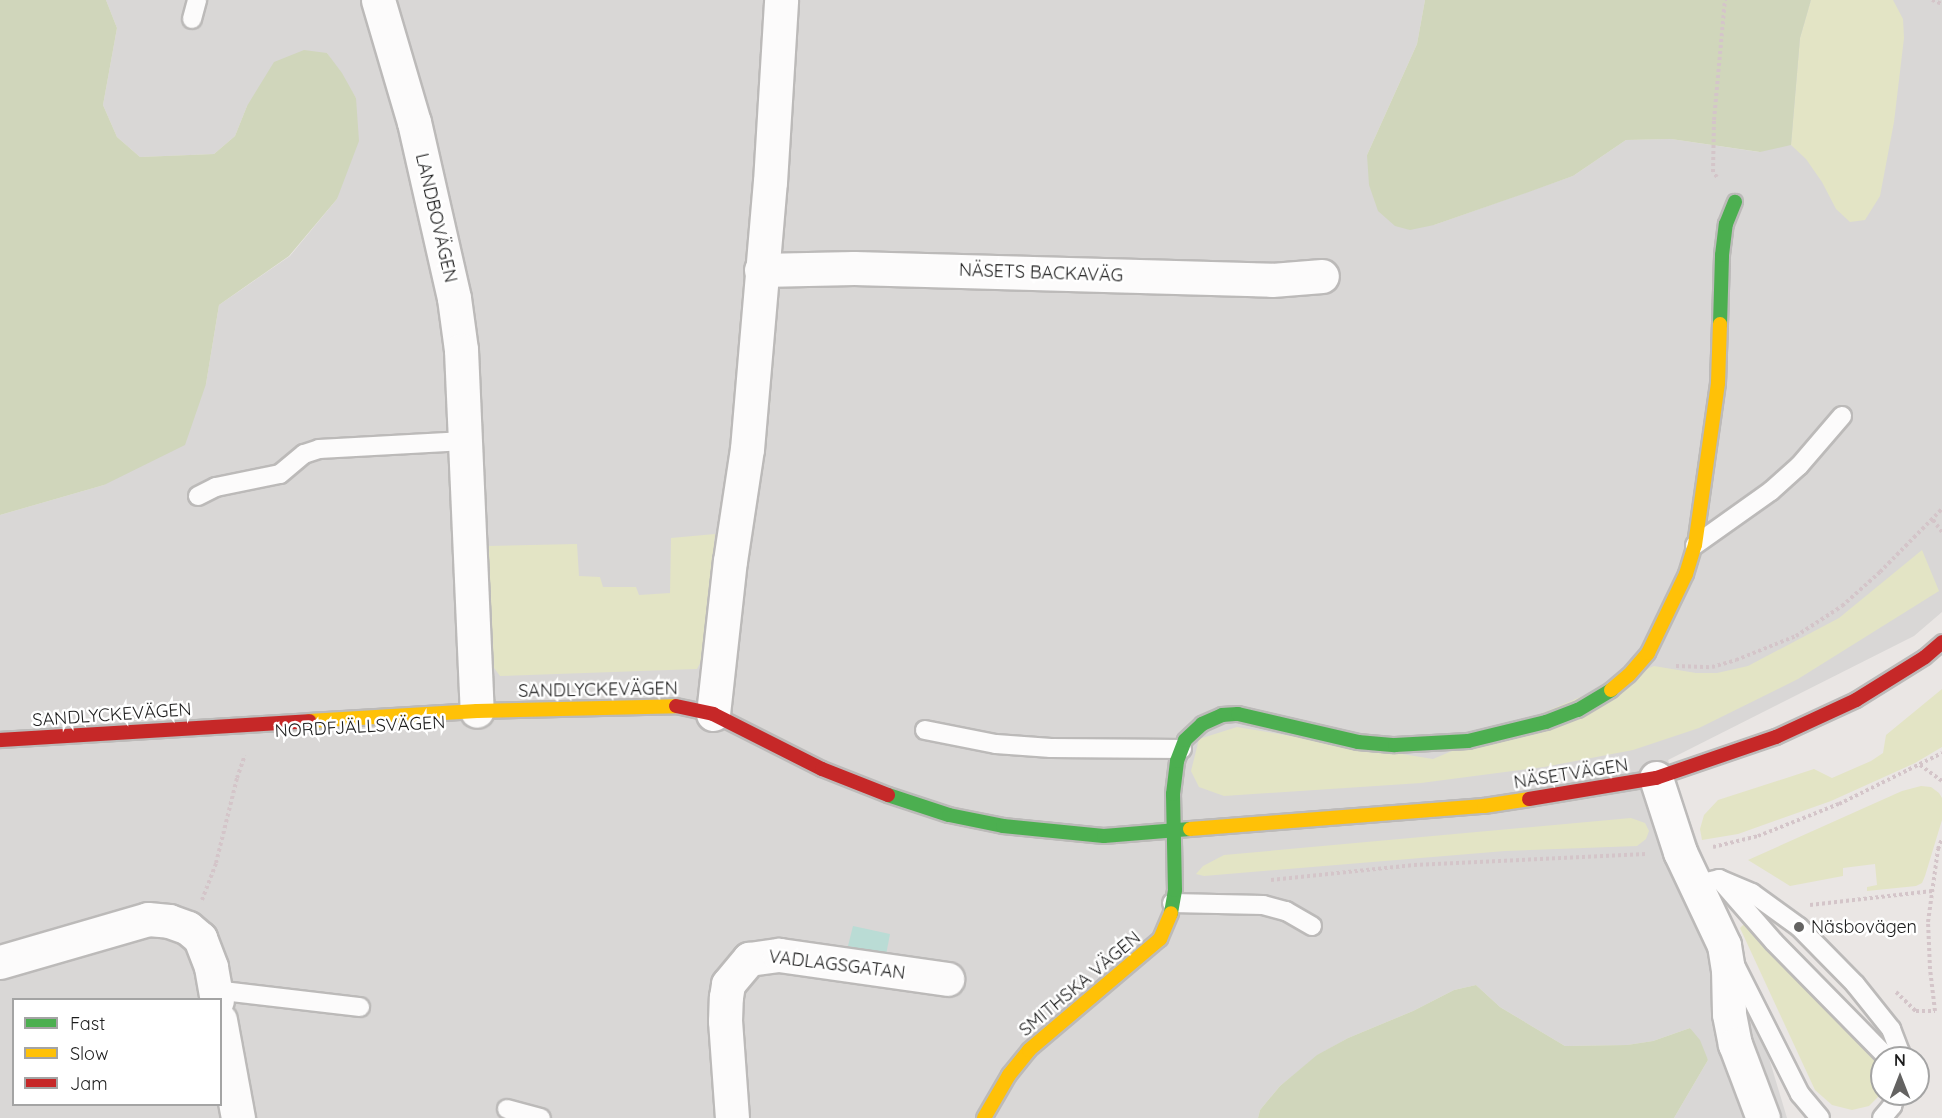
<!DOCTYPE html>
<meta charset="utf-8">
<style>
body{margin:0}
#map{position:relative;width:1942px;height:1118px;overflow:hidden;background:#eae6e4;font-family:Quicksand,sans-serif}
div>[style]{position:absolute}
.residential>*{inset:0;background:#d9d7d6}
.grass>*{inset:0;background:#e3e4c5}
.forest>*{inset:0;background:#d0d6bb}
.water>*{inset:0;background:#badcd5}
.path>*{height:4px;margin-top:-2px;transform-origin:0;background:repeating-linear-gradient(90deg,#d4c5c9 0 3px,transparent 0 6px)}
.roads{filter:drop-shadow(2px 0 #bcbab9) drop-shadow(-2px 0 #bcbab9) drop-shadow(0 2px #bcbab9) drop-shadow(0 -2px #bcbab9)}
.lane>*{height:18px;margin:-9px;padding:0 9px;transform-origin:9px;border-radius:9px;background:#fcfbfb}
.street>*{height:33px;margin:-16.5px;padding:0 16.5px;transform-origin:16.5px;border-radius:16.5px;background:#fcfbfb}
.fast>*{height:14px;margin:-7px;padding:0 7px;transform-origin:7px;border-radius:7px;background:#4caf50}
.slow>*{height:14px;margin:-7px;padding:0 7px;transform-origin:7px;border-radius:7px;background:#ffc107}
.jam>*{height:14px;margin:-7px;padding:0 7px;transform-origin:7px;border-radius:7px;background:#c62828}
.dots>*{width:16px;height:16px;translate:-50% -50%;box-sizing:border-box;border:3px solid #fff;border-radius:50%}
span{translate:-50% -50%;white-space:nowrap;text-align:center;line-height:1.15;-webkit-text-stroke:5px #fff;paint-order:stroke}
.street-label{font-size:18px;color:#1c1c1c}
.poi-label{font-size:18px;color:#1c1c1c}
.left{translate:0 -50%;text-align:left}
.legend{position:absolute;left:12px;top:998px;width:210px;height:108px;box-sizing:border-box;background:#fff;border:2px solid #a4a4a4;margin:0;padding:8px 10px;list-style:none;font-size:18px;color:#1c1c1c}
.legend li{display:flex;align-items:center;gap:12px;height:30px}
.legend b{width:30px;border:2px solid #a4a4a4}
.north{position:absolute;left:1870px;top:1046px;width:60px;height:60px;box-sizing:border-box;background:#fff;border:2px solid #a4a4a4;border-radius:50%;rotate:0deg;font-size:16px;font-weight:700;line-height:24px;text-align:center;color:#1c1c1c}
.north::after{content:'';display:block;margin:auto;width:21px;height:27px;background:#646362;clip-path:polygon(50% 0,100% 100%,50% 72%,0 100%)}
</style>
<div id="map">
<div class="residential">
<div style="clip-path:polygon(evenodd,106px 0,1425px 0,1417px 44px,1367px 155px,1434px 225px,1573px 176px,1626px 140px,1671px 139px,1759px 152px,1811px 0,1942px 0,1942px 612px,1914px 636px,1668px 760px,1734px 942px,1787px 1118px,1674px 1118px,1708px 1060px,1690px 1028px,1653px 1041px,1627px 1045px,1565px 1046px,1500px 1007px,1476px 985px,1454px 990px,1413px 1011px,1348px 1038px,1318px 1055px,1280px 1086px,1260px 1110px,1258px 1118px,0 1118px,0 515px,104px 485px,206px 384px,219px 305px,290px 256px,337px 199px,356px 98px,327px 53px,247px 106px,235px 136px,214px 154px,140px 157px,117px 137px,103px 105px,117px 28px,106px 0,14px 1000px,220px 1000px,220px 1104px,14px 1104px,14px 1000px)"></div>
</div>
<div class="grass">
<div style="clip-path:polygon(1811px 0,1893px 0,1903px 19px,1904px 38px,1894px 122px,1880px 196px,1865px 220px,1850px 222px,1836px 209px,1822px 182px,1806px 159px,1791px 145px,1800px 38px)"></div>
<div style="clip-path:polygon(715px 534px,706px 652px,697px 669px,500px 676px,489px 661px,483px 549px,487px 546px,577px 544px,579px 576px,600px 577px,603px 587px,636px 587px,639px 595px,670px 593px,671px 538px)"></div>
<div style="clip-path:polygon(1922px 550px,1939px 591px,1798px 679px,1699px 728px,1633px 750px,1544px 767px,1421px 783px,1224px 796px,1199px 787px,1191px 771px,1199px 739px,1237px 727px,1433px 759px,1654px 666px,1696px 673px,1717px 673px,1748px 666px,1839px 618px)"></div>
<div style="clip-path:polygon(1942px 689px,1942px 747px,1915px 763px,1831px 801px,1738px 834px,1702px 840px,1700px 829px,1704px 815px,1718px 800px,1814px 769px,1832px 778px,1871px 761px,1883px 753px,1886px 735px)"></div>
<div style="clip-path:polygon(1921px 786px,1931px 787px,1939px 793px,1942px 798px,1942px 820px,1925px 876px,1922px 883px,1916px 886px,1867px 891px,1867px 887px,1877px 885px,1875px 864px,1843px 868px,1843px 876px,1790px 886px,1748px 860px,1902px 791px)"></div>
<div style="clip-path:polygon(1631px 818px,1645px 823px,1649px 831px,1646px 839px,1637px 846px,1505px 851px,1204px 876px,1196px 874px,1203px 866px,1224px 855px)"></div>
<div style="clip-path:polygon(1745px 923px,1867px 1044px,1877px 1060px,1882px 1078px,1879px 1096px,1869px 1106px,1852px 1110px,1832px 1105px,1815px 1090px,1740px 928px)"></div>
</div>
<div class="forest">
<div style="clip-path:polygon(0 0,106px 0,117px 28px,103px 105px,117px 137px,140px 157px,214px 154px,235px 136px,247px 106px,274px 62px,304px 50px,327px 53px,342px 73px,356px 98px,359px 141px,337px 199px,289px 256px,219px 305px,206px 384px,185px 445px,104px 485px,0 515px)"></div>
<div style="clip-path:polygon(1425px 0,1811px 0,1800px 38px,1791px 145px,1760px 152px,1671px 139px,1626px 140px,1573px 176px,1523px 194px,1434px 225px,1410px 230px,1395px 226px,1378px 211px,1369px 185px,1367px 155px,1417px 44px)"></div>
<div style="clip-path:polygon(1476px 985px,1500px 1007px,1565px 1046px,1627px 1045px,1653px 1041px,1690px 1028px,1700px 1040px,1708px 1060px,1674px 1118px,1258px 1118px,1260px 1110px,1280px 1086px,1317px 1055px,1348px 1038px,1413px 1011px,1454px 990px)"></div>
</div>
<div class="water">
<div style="clip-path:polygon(853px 926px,890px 934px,886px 955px,848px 946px)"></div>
</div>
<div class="path">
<div style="left:1932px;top:0;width:11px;rotate:22deg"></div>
<div style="left:1717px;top:177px;width:6px;rotate:-129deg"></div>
<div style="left:1713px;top:172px;width:52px;rotate:-88.9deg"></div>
<div style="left:1714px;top:120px;width:121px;rotate:-84.8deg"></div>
<div style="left:1933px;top:520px;width:15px;rotate:53deg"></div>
<div style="left:1676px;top:666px;width:36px;rotate:2deg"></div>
<div style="left:1712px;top:667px;width:25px;rotate:-16deg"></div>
<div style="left:1736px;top:660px;width:65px;rotate:-21.8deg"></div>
<div style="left:1796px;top:636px;width:55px;rotate:-33.1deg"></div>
<div style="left:1842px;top:606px;width:51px;rotate:-41.8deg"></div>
<div style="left:1880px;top:572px;width:88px;rotate:-45.5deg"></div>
<div style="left:1920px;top:765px;width:27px;rotate:36deg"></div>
<div style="left:1713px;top:847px;width:46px;rotate:-13.7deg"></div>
<div style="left:1758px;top:836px;width:87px;rotate:-21.6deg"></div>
<div style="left:1839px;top:804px;width:115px;rotate:-26.3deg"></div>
<div style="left:1271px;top:880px;width:144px;rotate:-6deg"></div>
<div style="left:1414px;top:865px;width:232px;rotate:-2.7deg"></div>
<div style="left:202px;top:900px;width:40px;rotate:-69deg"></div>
<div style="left:216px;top:863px;width:88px;rotate:-76.1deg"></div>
<div style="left:237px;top:778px;width:24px;rotate:-71deg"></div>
<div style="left:1810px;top:905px;width:123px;rotate:-6.5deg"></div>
<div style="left:1896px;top:992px;width:28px;rotate:44deg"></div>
<div style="left:1916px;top:1011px;width:19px"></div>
<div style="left:1935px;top:1011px;width:42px;rotate:-96.8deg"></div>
<div style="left:1930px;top:969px;width:47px;rotate:-92.4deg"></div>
<div style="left:1928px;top:922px;width:74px;rotate:-82.2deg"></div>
<div style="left:1938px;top:849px;width:11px;rotate:-68deg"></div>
</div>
<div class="roads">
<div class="lane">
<div style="left:192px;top:19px;width:20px;rotate:-75deg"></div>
<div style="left:198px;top:496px;width:20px;rotate:-27deg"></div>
<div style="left:216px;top:487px;width:65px;rotate:-11.5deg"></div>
<div style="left:280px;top:474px;width:31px;rotate:-40deg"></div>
<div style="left:304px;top:454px;width:16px;rotate:-18deg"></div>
<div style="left:319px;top:449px;width:146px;rotate:-3.1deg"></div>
<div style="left:1695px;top:545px;width:93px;rotate:-35.4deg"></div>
<div style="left:1771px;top:491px;width:38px;rotate:-42deg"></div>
<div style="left:1799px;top:466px;width:66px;rotate:-49.3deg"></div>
<div style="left:925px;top:730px;width:72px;rotate:11.2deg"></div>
<div style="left:996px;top:744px;width:55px;rotate:4.2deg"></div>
<div style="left:1051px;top:748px;width:131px;rotate:0.4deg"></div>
<div style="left:1720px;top:880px;width:82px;rotate:48.9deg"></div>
<div style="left:1774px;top:942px;width:163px;rotate:45.5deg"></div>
<div style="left:1695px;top:885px;width:25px;rotate:-14deg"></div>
<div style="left:1719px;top:879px;width:36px;rotate:23deg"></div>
<div style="left:1752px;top:893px;width:58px;rotate:35.9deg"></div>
<div style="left:1799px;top:927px;width:80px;rotate:45.5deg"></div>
<div style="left:1855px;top:984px;width:58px;rotate:51.3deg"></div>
<div style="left:1891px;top:1029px;width:25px;rotate:69deg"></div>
<div style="left:1900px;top:1052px;width:6px;rotate:90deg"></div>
<div style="left:1172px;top:903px;width:91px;rotate:1.3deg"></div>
<div style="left:1263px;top:905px;width:24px;rotate:15deg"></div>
<div style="left:1286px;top:911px;width:30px;rotate:30deg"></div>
<div style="left:1734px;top:963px;width:147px;rotate:63.3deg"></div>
<div style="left:1800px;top:1094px;width:31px;rotate:50deg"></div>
<div style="left:215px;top:990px;width:146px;rotate:6.7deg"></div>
<div style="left:507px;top:1109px;width:35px;rotate:15deg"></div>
<div style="left:1882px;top:1118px;width:16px;rotate:-50deg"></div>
<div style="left:1892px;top:1106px;width:13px;rotate:-72deg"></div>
</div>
<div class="street">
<div style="left:378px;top:0;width:127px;rotate:73.6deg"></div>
<div style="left:414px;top:122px;width:180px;rotate:77.2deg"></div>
<div style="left:454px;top:298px;width:52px;rotate:82.3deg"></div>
<div style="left:461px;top:350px;width:361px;rotate:87.5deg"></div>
<div style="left:761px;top:270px;width:93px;rotate:-1.2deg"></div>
<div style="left:854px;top:268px;width:418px;rotate:1.6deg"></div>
<div style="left:1272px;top:280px;width:50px;rotate:-4.6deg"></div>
<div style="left:713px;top:714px;width:154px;rotate:-83.7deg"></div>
<div style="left:730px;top:561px;width:113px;rotate:-81.4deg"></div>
<div style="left:747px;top:449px;width:268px;rotate:-85.1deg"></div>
<div style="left:770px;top:182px;width:182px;rotate:-86.5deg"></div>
<div style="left:1656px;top:778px;width:78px;rotate:72deg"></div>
<div style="left:1680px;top:852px;width:103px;rotate:64.7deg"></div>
<div style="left:1724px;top:945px;width:24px;rotate:81deg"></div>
<div style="left:1728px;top:969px;width:45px;rotate:88.7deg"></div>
<div style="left:1729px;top:1014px;width:31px;rotate:79deg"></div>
<div style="left:1735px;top:1044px;width:79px;rotate:69.3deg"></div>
<div style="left:0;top:962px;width:154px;rotate:-16.2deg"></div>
<div style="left:148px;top:919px;width:21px;rotate:5deg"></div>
<div style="left:169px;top:921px;width:20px;rotate:20deg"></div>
<div style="left:188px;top:928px;width:16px;rotate:40deg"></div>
<div style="left:200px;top:938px;width:31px;rotate:69deg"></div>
<div style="left:211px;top:967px;width:34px;rotate:80deg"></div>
<div style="left:220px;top:1020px;width:100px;rotate:79.6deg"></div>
<div style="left:732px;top:1118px;width:97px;rotate:-94.1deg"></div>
<div style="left:725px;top:1021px;width:24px;rotate:-88deg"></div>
<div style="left:726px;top:997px;width:13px;rotate:-81deg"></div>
<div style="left:728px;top:984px;width:33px;rotate:-50deg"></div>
<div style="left:749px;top:959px;width:30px;rotate:-8deg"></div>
<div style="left:779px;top:955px;width:170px;rotate:8.1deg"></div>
</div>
<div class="fast">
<div style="left:1720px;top:324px;width:69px;rotate:-88.3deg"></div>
<div style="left:1722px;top:255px;width:31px;rotate:-83deg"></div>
<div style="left:1726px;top:224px;width:24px;rotate:-68deg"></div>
<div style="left:888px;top:795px;width:64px;rotate:18.2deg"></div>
<div style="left:949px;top:815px;width:55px;rotate:11.5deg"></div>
<div style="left:1003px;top:826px;width:101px;rotate:5.7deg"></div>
<div style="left:1104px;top:836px;width:86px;rotate:-4.7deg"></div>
<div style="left:1171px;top:913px;width:23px;rotate:-80deg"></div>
<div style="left:1175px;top:890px;width:96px;rotate:-91.2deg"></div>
<div style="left:1173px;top:794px;width:33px;rotate:-83deg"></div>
<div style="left:1177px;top:761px;width:22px;rotate:-69deg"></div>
<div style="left:1185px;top:740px;width:23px;rotate:-43deg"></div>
<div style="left:1202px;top:724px;width:22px;rotate:-24deg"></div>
<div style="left:1222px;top:715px;width:16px;rotate:-4deg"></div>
<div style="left:1238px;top:714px;width:123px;rotate:13.1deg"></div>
<div style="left:1358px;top:742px;width:37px;rotate:5deg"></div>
<div style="left:1395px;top:745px;width:73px;rotate:-3.1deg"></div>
<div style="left:1468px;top:741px;width:80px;rotate:-13.7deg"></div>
<div style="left:1546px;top:722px;width:34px;rotate:-21deg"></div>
<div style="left:1578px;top:710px;width:39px;rotate:-31deg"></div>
</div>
<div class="slow">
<div style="left:1611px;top:690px;width:23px;rotate:-40deg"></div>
<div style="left:1629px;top:675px;width:29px;rotate:-49deg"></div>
<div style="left:1648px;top:653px;width:88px;rotate:-64.3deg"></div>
<div style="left:1686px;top:574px;width:30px;rotate:-73deg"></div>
<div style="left:1695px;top:545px;width:164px;rotate:-81.9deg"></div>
<div style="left:1718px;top:383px;width:59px;rotate:-88.1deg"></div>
<div style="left:309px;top:721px;width:168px;rotate:-3.4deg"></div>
<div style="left:477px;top:711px;width:199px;rotate:-1.4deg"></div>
<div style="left:1190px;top:829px;width:295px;rotate:-4.5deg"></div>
<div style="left:1484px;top:806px;width:46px;rotate:-8.8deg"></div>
<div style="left:984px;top:1118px;width:50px;rotate:-59.8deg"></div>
<div style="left:1009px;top:1075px;width:32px;rotate:-51deg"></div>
<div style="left:1029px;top:1050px;width:172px;rotate:-40.3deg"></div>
<div style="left:1160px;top:939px;width:28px;rotate:-67deg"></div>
</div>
<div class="jam">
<div style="left:676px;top:706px;width:38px;rotate:12deg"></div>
<div style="left:713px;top:714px;width:122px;rotate:26.8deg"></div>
<div style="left:822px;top:769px;width:71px;rotate:21.5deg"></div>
<div style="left:0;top:740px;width:310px;rotate:-3.5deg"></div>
<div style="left:1529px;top:799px;width:129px;rotate:-9.4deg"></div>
<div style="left:1656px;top:778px;width:127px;rotate:-18.9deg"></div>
<div style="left:1776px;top:737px;width:88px;rotate:-24.8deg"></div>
<div style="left:1856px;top:700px;width:81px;rotate:-31.9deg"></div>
<div style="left:1925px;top:657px;width:23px;rotate:-41deg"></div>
</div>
</div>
<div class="dots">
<div style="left:1799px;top:927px;background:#646362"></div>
</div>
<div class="street-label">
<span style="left:436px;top:218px;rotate:77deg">LANDBOVÄGEN</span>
<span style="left:1041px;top:273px;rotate:2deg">NÄSETS BACKAVÄG</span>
<span style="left:598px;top:690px;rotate:-1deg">SANDLYCKEVÄGEN</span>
<span style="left:112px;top:715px;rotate:-4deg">SANDLYCKEVÄGEN</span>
<span style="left:360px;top:727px;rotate:-3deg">NORDFJÄLLSVÄGEN</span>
<span style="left:1571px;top:774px;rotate:-9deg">NÄSETVÄGEN</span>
<span style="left:837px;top:965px;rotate:7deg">VADLAGSGATAN</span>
<span style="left:1080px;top:984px;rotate:-40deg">SMITHSKA VÄGEN</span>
</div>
<div class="poi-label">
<span class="left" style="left:1811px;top:927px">Näsbovägen</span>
</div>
<ul class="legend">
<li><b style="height:8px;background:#4caf50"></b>Fast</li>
<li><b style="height:8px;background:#ffc107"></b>Slow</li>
<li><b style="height:8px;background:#c62828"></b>Jam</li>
</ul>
<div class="north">N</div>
</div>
